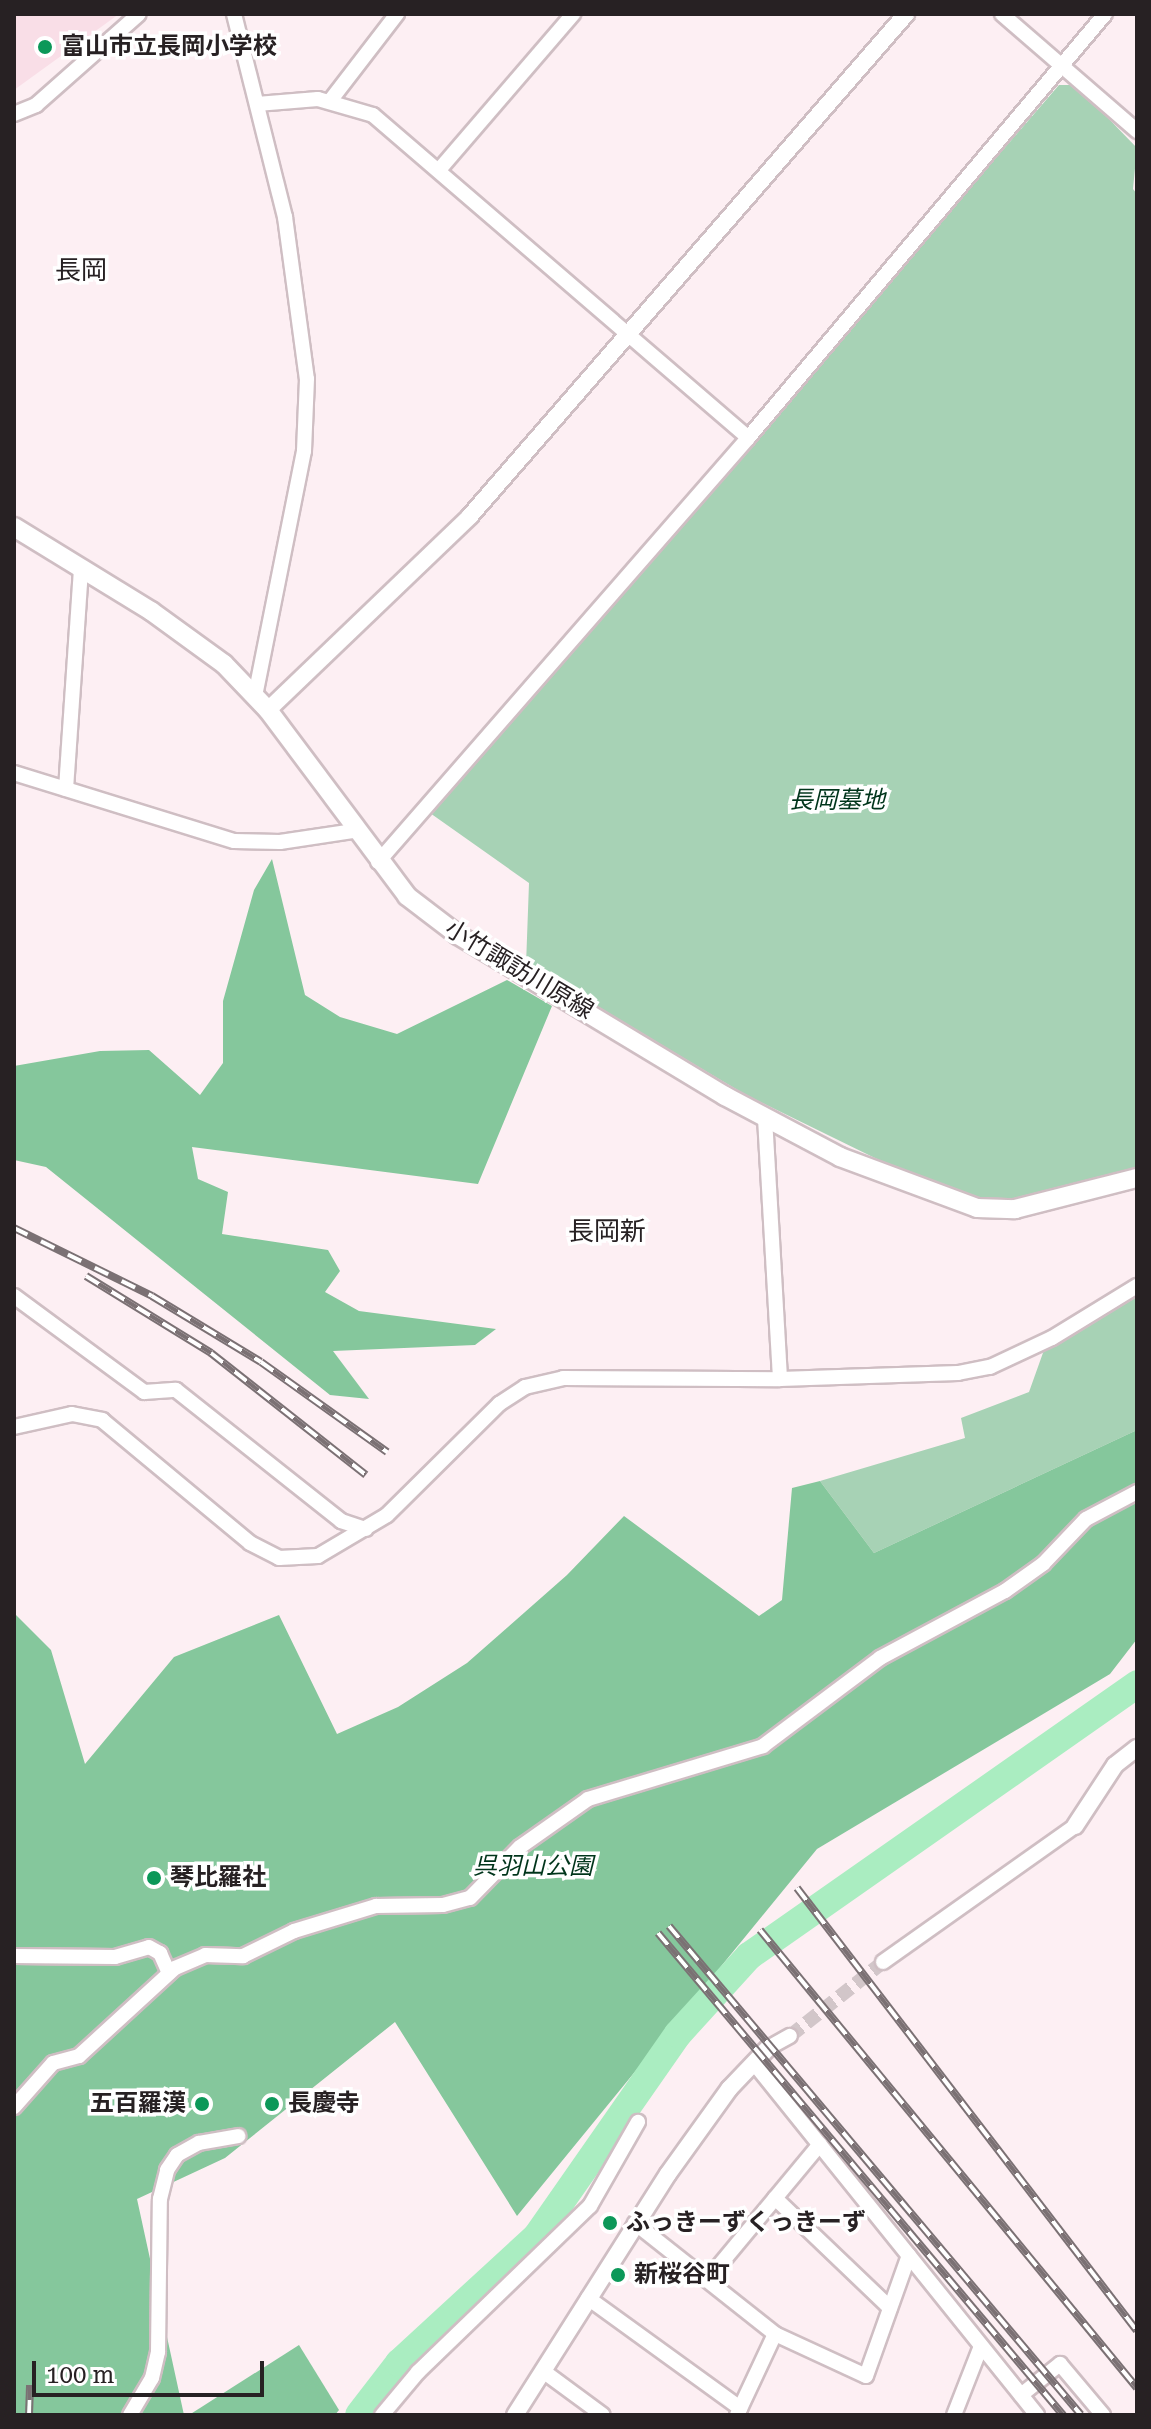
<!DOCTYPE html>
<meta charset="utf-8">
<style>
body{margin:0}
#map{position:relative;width:1151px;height:2429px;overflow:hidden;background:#fdeff3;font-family:"Roboto Serif","Noto Sans JP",serif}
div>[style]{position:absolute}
.built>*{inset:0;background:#f9dee7}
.green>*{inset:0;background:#a7d2b5}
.forest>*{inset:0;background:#85c79c}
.river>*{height:28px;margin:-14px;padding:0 14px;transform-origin:14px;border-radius:14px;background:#aaedc1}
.minor-tunnel>*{height:14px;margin-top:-7px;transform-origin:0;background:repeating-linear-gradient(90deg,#d2c6c9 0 14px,transparent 0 21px)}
.roads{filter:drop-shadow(2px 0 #cfbec3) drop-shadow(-2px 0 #cfbec3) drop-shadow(0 2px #cfbec3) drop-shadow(0 -2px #cfbec3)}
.minor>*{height:14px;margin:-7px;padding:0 7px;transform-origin:7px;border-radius:7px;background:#fff}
.tertiary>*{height:16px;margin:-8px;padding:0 8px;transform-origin:8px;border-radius:8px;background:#fff}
.secondary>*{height:18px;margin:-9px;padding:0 9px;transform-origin:9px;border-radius:9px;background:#fff}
.rail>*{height:8px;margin-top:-4px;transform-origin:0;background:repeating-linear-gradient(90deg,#fff 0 15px,#7b7174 0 30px);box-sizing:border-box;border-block:2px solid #7b7174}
.dots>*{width:22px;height:22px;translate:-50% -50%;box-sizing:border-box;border:4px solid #fff;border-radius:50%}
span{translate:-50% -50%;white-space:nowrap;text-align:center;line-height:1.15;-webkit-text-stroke:7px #fff;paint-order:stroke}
.poi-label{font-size:24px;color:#272123;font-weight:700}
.left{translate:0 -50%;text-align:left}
.right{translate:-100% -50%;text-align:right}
.park-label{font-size:24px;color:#00351b;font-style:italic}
.street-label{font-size:24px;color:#272123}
.neighbourhood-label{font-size:26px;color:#272123}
.frame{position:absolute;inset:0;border:16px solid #272123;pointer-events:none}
.scale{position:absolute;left:32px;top:2361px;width:232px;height:36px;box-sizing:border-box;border:4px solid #272123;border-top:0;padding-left:10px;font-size:24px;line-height:28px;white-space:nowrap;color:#272123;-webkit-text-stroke:6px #fff;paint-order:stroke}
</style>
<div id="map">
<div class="built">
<div style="clip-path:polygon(14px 14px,119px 14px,14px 90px)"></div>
</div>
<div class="green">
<div style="clip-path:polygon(1059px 85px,1076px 85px,1137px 148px,1133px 189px,1137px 194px,1137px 1170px,977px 1208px,746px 1095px,526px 965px,529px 883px,430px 813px)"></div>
<div style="clip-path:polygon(1137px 1297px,1137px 1430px,874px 1553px,820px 1481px,965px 1438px,961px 1418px,1029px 1392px,1044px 1350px)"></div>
</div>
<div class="forest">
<div style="clip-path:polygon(272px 859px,305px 995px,340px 1017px,397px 1034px,507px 980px,552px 1006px,478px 1184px,192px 1147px,198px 1179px,228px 1192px,222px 1234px,328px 1250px,340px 1271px,325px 1292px,359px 1311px,496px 1329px,475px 1345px,333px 1351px,369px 1399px,330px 1395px,46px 1167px,14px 1160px,14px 1066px,100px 1051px,149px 1050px,200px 1095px,223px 1063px,223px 1001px,254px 890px)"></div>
<div style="clip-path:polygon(1137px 1430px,1137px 1639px,1110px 1674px,817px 1849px,517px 2216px,395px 2022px,225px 2158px,137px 2199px,184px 2415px,14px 2415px,14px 1613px,51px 1650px,85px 1764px,174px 1657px,279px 1615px,337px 1734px,398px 1707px,467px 1663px,567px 1575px,624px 1516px,759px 1616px,782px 1600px,792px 1488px,820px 1481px,874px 1553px)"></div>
<div style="clip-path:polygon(299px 2345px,339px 2410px,335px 2415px,189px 2415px)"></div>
</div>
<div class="river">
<div style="left:359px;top:2415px;width:66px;rotate:-52.4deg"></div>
<div style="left:399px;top:2363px;width:188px;rotate:-42.6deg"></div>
<div style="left:537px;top:2236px;width:246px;rotate:-55.1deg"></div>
<div style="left:678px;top:2034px;width:105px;rotate:-47.7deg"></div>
<div style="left:749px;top:1956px;width:474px;rotate:-35deg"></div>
</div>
<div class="minor-tunnel">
<div style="left:790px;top:2036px;width:119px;rotate:-38.5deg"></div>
</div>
<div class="roads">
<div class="minor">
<div style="left:234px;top:14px;width:209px;rotate:75.9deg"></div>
<div style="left:285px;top:217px;width:163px;rotate:82.3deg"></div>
<div style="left:307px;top:379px;width:72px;rotate:92.4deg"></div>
<div style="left:304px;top:451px;width:250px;rotate:101.3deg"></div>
<div style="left:1002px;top:14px;width:179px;rotate:40.9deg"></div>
<div style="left:330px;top:101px;width:110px;rotate:-52.4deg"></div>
<div style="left:257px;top:104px;width:61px;rotate:-4.7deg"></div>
<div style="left:318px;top:99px;width:57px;rotate:16.2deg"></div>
<div style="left:373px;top:115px;width:495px;rotate:40.7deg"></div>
<div style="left:14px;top:114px;width:24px;rotate:-22deg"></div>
<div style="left:36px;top:105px;width:137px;rotate:-41.5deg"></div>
<div style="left:439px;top:170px;width:206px;rotate:-49.3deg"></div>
<div style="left:14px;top:773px;width:230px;rotate:17.2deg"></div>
<div style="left:234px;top:841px;width:46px;rotate:1.2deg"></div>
<div style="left:280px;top:842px;width:75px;rotate:-8.5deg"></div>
<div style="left:66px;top:789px;width:222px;rotate:-86.1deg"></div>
<div style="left:378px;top:862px;width:563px;rotate:-48.89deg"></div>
<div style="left:748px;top:438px;width:554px;rotate:-49.9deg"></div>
<div style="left:765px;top:1118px;width:261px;rotate:86.7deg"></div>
<div style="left:14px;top:1296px;width:162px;rotate:36.4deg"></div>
<div style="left:144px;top:1392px;width:32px;rotate:-4deg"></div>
<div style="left:176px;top:1390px;width:211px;rotate:38.4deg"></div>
<div style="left:341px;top:1521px;width:26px;rotate:18deg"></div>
<div style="left:14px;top:1427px;width:59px;rotate:-12.6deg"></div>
<div style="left:72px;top:1414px;width:31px;rotate:11deg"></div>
<div style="left:102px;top:1420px;width:192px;rotate:39.7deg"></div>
<div style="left:250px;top:1543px;width:33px;rotate:27deg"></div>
<div style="left:279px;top:1558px;width:39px;rotate:-3deg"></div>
<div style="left:318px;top:1556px;width:80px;rotate:-30.7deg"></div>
<div style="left:387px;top:1515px;width:158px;rotate:-44.7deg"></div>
<div style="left:499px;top:1404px;width:31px;rotate:-33deg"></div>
<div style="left:525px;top:1387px;width:39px;rotate:-13deg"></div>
<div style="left:563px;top:1378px;width:217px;rotate:0.3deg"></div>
<div style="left:780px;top:1379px;width:178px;rotate:-1.9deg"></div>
<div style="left:958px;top:1373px;width:33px;rotate:-11deg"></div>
<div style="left:990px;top:1367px;width:68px;rotate:-25.1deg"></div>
<div style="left:1052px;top:1338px;width:100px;rotate:-31.5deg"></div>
<div style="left:14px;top:1956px;width:101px;rotate:0.6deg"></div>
<div style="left:115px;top:1957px;width:35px;rotate:-16deg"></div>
<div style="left:149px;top:1947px;width:13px;rotate:29deg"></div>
<div style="left:160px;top:1953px;width:22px;rotate:66deg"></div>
<div style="left:883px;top:1962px;width:235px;rotate:-35.3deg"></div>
<div style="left:768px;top:2048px;width:25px;rotate:-29deg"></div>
<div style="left:754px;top:2063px;width:452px;rotate:51.2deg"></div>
<div style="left:14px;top:2107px;width:59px;rotate:-48.4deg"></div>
<div style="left:53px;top:2063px;width:27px;rotate:-15deg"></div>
<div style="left:79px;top:2056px;width:130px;rotate:-42.5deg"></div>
<div style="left:175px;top:1968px;width:33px;rotate:-23deg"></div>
<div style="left:205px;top:1955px;width:38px;rotate:2deg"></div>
<div style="left:243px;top:1956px;width:57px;rotate:-26.1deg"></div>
<div style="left:294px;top:1931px;width:86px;rotate:-17deg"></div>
<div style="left:376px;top:1906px;width:67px;rotate:-0.9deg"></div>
<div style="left:443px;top:1905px;width:28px;rotate:-15deg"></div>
<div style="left:470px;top:1898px;width:71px;rotate:-45.6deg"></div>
<div style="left:520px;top:1847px;width:83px;rotate:-35.2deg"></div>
<div style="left:588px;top:1799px;width:183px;rotate:-16.8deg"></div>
<div style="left:763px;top:1746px;width:146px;rotate:-36.9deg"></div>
<div style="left:880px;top:1658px;width:142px;rotate:-28.2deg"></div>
<div style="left:1005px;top:1591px;width:47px;rotate:-35.4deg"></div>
<div style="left:1043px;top:1564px;width:62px;rotate:-46.3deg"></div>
<div style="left:1086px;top:1519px;width:58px;rotate:-27.9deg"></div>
<div style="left:775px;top:2198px;width:159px;rotate:43.7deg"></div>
<div style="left:635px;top:2223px;width:179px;rotate:38.4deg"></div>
<div style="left:775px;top:2334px;width:100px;rotate:24.8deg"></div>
<div style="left:866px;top:2376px;width:128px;rotate:-70.4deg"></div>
<div style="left:708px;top:2279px;width:175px;rotate:-50.3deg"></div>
<div style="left:588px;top:2298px;width:188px;rotate:35.9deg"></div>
<div style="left:543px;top:2371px;width:74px;rotate:36.3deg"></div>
<div style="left:1021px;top:2395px;width:50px;rotate:-38.5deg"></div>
<div style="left:1060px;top:2364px;width:67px;rotate:49.9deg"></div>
<div style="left:130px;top:2415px;width:43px;rotate:-59.3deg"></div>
<div style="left:152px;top:2378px;width:27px;rotate:-77deg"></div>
<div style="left:158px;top:2352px;width:153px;rotate:-89.3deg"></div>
<div style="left:160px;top:2199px;width:30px;rotate:-76deg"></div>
<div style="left:167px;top:2170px;width:18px;rotate:-56deg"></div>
<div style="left:177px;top:2155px;width:25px;rotate:-29deg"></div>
<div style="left:199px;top:2143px;width:40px;rotate:-10deg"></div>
<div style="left:382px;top:2415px;width:56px;rotate:-50.1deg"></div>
<div style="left:418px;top:2372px;width:239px;rotate:-44deg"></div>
<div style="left:590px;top:2206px;width:97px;rotate:-60.3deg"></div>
<div style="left:737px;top:2415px;width:89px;rotate:-64.9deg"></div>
<div style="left:954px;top:2415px;width:74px;rotate:-68.6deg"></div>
</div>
<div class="tertiary">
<div style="left:268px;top:710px;width:280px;rotate:-43.8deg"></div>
<div style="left:470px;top:516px;width:665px;rotate:-49.02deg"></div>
<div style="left:1075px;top:1826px;width:73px;rotate:-56.7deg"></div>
<div style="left:1115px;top:1765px;width:28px;rotate:-38deg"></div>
<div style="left:515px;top:2415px;width:285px;rotate:-57.6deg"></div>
<div style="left:668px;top:2174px;width:105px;rotate:-54.3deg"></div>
<div style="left:729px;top:2089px;width:57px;rotate:-46.4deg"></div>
</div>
<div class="secondary">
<div style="left:14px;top:527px;width:161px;rotate:31.5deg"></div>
<div style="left:151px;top:611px;width:90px;rotate:36deg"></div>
<div style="left:224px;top:664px;width:64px;rotate:46.3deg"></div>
<div style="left:268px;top:710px;width:232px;rotate:53.2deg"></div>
<div style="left:407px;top:896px;width:64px;rotate:37.4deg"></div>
<div style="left:458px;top:935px;width:312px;rotate:31.1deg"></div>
<div style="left:725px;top:1096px;width:130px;rotate:27.9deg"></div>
<div style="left:840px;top:1157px;width:146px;rotate:20.4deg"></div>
<div style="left:977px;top:1208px;width:38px;rotate:2deg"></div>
<div style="left:1015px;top:1209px;width:126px;rotate:-14.3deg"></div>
</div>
</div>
<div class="rail">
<div style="left:14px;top:1228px;width:154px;rotate:26.2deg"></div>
<div style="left:152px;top:1296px;width:127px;rotate:31.2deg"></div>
<div style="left:261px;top:1362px;width:155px;rotate:35.5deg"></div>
<div style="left:86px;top:1276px;width:147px;rotate:31.6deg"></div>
<div style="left:211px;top:1353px;width:197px;rotate:38.2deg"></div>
<div style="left:797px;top:1888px;width:558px;rotate:52.49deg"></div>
<div style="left:669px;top:1926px;width:639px;rotate:49.88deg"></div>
<div style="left:760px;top:1930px;width:593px;rotate:50.54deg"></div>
<div style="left:658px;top:1933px;width:630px;rotate:49.96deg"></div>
<div style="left:29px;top:2415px;width:30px;rotate:-88deg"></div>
</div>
<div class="dots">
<div style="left:45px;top:47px;background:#0c9859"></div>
<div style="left:154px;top:1878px;background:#0c9859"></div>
<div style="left:202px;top:2104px;background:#0c9859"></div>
<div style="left:272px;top:2104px;background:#0c9859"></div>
<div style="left:610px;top:2223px;background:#0c9859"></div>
<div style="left:618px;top:2275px;background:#0c9859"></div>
</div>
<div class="poi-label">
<span class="left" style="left:61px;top:47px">富山市立長岡小学校</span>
<span class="left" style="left:170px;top:1878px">琴比羅社</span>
<span class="right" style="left:186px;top:2104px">五百羅漢</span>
<span class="left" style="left:288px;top:2104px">長慶寺</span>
<span class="left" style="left:626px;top:2223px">ふっきーずくっきーず</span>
<span class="left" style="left:634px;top:2275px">新桜谷町</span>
</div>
<div class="park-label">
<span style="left:837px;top:801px">長岡墓地</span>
<span style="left:533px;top:1867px">呉羽山公園</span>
</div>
<div class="street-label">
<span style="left:519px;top:970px;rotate:31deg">小竹諏訪川原線</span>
</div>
<div class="neighbourhood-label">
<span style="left:81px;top:271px">長岡</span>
<span style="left:607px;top:1232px">長岡新</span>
</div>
<div class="frame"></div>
<div class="scale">100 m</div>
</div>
